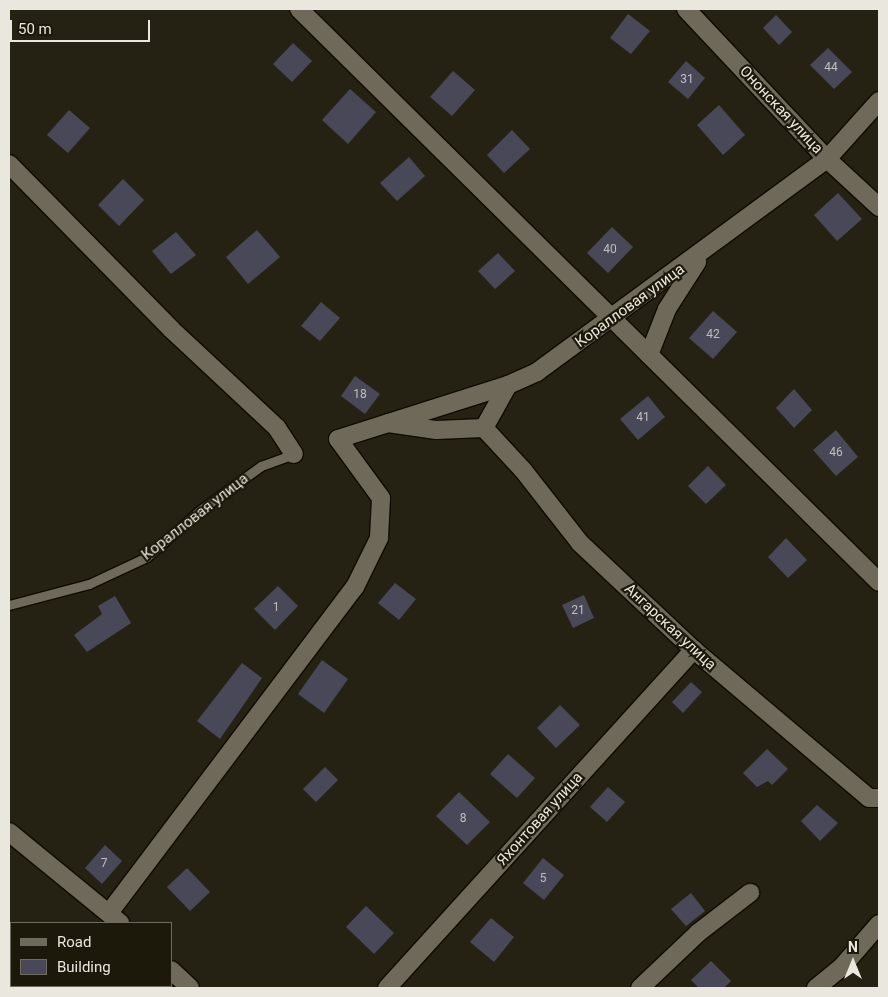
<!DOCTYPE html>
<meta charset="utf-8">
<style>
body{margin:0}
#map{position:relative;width:888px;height:997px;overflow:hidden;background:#262213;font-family:Roboto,sans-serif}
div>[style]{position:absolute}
.building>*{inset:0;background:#494858}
.roads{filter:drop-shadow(1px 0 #0f0b01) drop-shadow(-1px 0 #0f0b01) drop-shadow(0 1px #0f0b01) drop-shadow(0 -1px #0f0b01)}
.service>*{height:9px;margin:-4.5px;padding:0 4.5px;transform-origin:4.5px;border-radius:4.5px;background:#6e6958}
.minor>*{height:18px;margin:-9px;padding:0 9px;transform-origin:9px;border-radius:9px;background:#6e6958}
span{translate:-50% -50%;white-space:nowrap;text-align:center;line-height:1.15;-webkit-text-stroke:4.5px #1c180a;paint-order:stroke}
.number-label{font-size:12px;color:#c2bfbc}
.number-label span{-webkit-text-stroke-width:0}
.street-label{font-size:15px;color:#eae7de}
.frame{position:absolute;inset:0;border:10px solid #eae7de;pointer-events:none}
.legend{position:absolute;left:10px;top:922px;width:162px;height:65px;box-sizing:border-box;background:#1c180a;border:1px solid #6e6b5f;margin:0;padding:6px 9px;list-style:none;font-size:15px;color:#eae7de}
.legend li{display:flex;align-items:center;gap:10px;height:25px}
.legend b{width:25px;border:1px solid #6e6b5f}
.north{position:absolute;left:828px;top:937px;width:50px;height:50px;-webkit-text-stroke:4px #1c180a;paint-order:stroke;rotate:0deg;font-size:14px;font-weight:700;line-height:20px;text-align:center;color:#eae7de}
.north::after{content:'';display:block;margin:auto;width:18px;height:22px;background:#eae7de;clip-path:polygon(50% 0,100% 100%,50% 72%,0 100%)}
.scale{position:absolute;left:10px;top:20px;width:140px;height:22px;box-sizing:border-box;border:2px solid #eae7de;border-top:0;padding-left:6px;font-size:15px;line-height:18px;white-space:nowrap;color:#eae7de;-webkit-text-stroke:4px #1c180a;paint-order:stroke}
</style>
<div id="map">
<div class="building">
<div style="clip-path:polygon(628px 14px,650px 31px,631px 54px,610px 38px)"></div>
<div style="clip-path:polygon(776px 15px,792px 32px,779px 45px,763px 28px)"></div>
<div style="clip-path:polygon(293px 43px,312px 61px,292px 82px,273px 64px)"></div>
<div style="clip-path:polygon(828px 48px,852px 72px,834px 89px,810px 65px)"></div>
<div style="clip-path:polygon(686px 61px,705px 78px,688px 99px,668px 82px)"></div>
<div style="clip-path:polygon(453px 71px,475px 90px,452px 116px,430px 97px)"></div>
<div style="clip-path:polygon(350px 89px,376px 112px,348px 144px,322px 120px)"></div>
<div style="clip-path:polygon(719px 105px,745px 135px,723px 155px,697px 125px)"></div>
<div style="clip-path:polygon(69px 110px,90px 128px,68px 153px,47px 135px)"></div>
<div style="clip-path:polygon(512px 130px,530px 149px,504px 173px,487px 155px)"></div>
<div style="clip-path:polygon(409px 157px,425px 176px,397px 201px,380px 183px)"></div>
<div style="clip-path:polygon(123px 179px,144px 200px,119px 226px,98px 205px)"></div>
<div style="clip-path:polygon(838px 193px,862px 219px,837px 241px,814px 215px)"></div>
<div style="clip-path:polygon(612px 227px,633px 247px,608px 273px,587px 253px)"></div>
<div style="clip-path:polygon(257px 230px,280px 257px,248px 284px,226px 257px)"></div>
<div style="clip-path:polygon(176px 232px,196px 255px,171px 274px,152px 251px)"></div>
<div style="clip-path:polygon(498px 253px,515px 271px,495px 289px,478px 271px)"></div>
<div style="clip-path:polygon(321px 302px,340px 318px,320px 341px,301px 326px)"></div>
<div style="clip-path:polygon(713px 311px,737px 332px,713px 359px,689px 338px)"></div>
<div style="clip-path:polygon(355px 376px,380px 394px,365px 414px,341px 396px)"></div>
<div style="clip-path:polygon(794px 389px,812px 410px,794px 428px,776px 408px)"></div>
<div style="clip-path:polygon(648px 396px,665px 417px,638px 440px,620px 419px)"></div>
<div style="clip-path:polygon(836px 430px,858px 457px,836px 476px,813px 450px)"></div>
<div style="clip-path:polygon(708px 466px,726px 485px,706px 504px,688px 486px)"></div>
<div style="clip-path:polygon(786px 538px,807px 560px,788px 578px,768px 557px)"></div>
<div style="clip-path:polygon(395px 583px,416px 599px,399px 620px,378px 603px)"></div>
<div style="clip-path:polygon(278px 586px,298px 606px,275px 630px,254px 609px)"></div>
<div style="clip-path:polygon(584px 595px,594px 618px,573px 628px,562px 605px)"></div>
<div style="clip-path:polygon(115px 596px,131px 623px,87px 652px,74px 635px,102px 614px,98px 606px)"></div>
<div style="clip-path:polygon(322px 660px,348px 679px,324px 713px,298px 694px)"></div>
<div style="clip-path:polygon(242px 663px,262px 678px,220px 739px,197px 721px)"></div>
<div style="clip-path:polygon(691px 682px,702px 692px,683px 713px,672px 702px)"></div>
<div style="clip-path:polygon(560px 705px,580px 725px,556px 748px,537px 728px)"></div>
<div style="clip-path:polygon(767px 749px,788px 769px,772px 785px,768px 781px,757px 787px,743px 773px)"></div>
<div style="clip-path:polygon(508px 754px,535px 778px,517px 798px,490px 774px)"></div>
<div style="clip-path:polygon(325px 767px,338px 780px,316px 802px,303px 789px)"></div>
<div style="clip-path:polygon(608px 787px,625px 802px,607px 822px,590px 807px)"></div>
<div style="clip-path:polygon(459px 792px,490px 822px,467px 845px,436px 816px)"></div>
<div style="clip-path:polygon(817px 805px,838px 823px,820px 841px,801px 821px)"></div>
<div style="clip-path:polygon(105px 845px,122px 861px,102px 884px,85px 868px)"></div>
<div style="clip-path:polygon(543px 858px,564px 875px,544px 900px,523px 883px)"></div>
<div style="clip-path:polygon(187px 868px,210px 892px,190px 911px,167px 887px)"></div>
<div style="clip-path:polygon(691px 893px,705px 911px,686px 926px,671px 909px)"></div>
<div style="clip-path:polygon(366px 906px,394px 933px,374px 954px,346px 927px)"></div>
<div style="clip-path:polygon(491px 918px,514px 937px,494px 962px,470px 942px)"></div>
<div style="clip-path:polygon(711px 961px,731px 981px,724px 988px,699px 988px,691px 980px)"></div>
</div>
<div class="roads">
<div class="service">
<div style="left:9px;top:605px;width:83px;rotate:-14.7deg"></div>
<div style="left:89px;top:584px;width:64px;rotate:-25deg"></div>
<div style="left:147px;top:557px;width:69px;rotate:-41.5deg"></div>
<div style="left:199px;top:511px;width:77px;rotate:-36deg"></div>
<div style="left:261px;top:466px;width:35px;rotate:-20deg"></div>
</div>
<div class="minor">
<div style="left:299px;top:9px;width:815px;rotate:44.65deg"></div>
<div style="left:686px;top:9px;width:206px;rotate:46.8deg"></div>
<div style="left:827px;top:159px;width:71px;rotate:42.7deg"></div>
<div style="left:9px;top:164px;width:231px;rotate:45.5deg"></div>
<div style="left:171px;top:329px;width:145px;rotate:43deg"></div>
<div style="left:277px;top:428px;width:31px;rotate:57deg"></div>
<div style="left:649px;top:355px;width:49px;rotate:-68.6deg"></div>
<div style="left:667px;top:309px;width:56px;rotate:-57.4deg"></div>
<div style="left:388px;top:423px;width:49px;rotate:8.3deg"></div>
<div style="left:436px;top:430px;width:48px;rotate:-2.4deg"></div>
<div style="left:484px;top:428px;width:57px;rotate:47.1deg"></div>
<div style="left:523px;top:470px;width:93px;rotate:52deg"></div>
<div style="left:580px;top:543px;width:156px;rotate:43.2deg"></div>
<div style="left:694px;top:650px;width:229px;rotate:40.2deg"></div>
<div style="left:869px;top:798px;width:10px"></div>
<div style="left:484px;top:428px;width:49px;rotate:-60.8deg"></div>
<div style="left:9px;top:832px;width:144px;rotate:39.3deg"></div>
<div style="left:109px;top:913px;width:408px;rotate:-53deg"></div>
<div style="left:355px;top:587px;width:55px;rotate:-63.9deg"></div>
<div style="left:379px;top:538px;width:40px;rotate:-87.1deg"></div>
<div style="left:381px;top:498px;width:73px;rotate:-126.1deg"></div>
<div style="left:338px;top:439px;width:178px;rotate:-17.6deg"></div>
<div style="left:508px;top:385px;width:32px;rotate:-24deg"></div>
<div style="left:537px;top:372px;width:360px;rotate:-36.3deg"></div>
<div style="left:827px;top:159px;width:78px;rotate:-48.1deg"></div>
<div style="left:171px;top:970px;width:26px;rotate:43deg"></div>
<div style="left:387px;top:988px;width:457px;rotate:-47.8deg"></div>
<div style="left:640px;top:988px;width:80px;rotate:-43.5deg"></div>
<div style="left:698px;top:933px;width:66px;rotate:-37.6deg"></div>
<div style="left:816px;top:988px;width:32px;rotate:-39deg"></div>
<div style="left:841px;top:968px;width:58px;rotate:-49.2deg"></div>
</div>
</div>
<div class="number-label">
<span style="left:831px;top:68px">44</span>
<span style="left:687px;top:80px">31</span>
<span style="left:610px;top:250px">40</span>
<span style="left:713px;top:335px">42</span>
<span style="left:360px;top:395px">18</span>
<span style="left:643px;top:418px">41</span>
<span style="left:836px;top:453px">46</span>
<span style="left:276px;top:608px">1</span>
<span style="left:578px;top:611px">21</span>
<span style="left:463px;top:819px">8</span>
<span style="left:104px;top:864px">7</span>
<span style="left:543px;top:879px">5</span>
</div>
<div class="street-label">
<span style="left:781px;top:110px;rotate:47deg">Ононская улица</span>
<span style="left:630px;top:306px;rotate:-36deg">Коралловая улица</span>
<span style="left:195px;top:517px;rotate:-38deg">Коралловая улица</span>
<span style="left:670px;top:627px;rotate:43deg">Ангарская улица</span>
<span style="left:540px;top:819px;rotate:-48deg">Яхонтовая улица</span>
</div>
<div class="frame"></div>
<ul class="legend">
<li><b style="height:6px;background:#6e6958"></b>Road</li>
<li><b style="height:14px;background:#494858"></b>Building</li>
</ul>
<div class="north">N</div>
<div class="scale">50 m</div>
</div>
